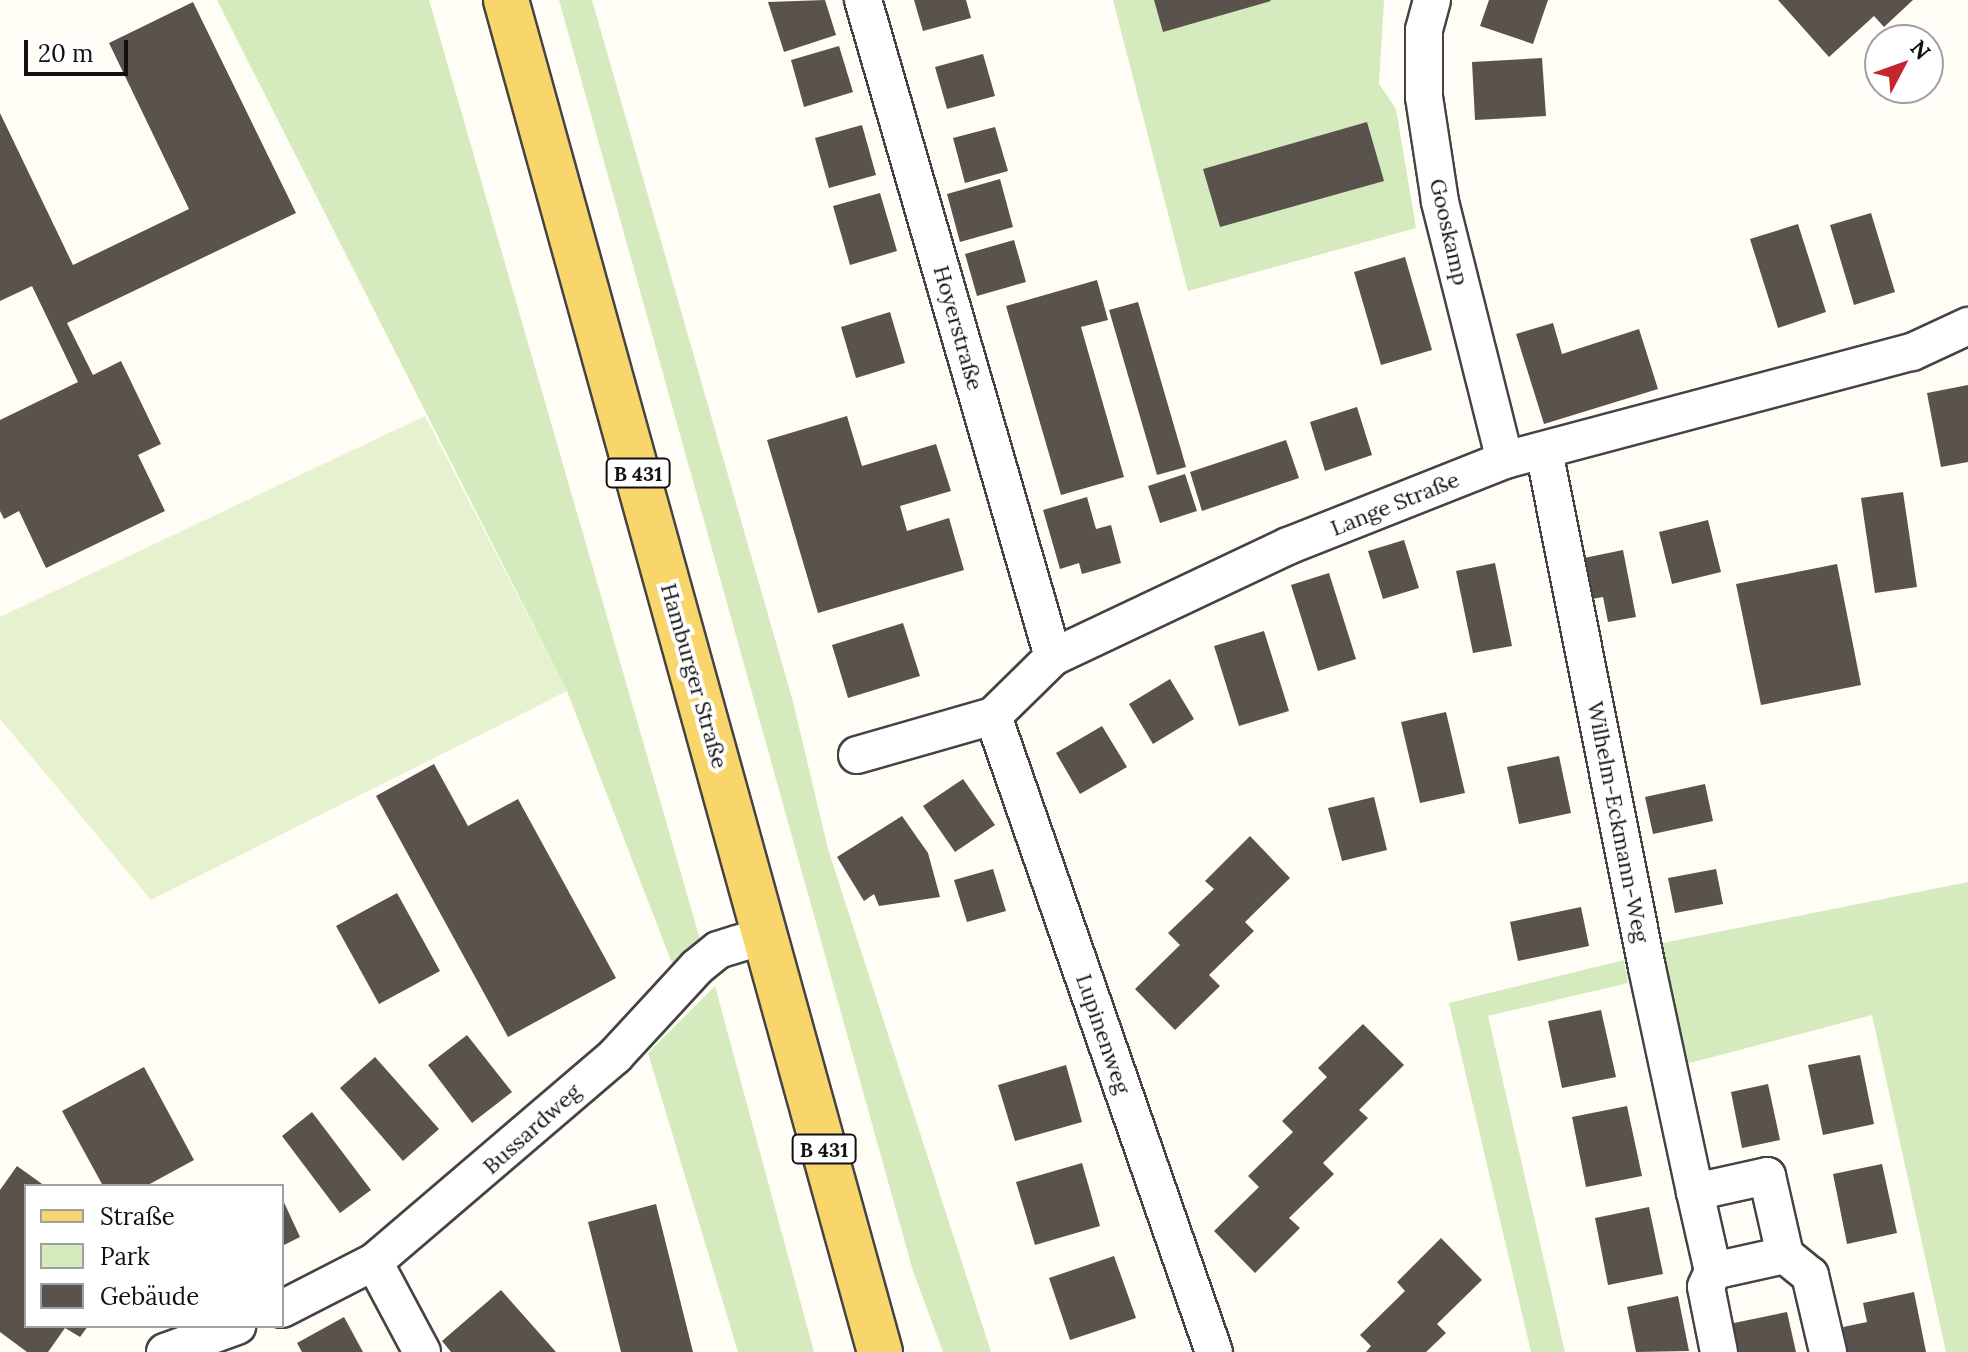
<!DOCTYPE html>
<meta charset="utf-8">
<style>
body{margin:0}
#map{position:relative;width:1968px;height:1352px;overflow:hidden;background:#fffdf5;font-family:Lora,serif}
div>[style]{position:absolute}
.green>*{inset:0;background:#d5ebbd}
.pitch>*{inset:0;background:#e6f2cf}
.building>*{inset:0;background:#5a524d}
.roads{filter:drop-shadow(2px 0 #444) drop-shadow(-2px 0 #444) drop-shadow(0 2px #444) drop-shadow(0 -2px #444)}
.minor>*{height:36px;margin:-18px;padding:0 18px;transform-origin:18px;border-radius:18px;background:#fff}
.major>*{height:44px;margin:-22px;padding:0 22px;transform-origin:22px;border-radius:22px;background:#f9d66b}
span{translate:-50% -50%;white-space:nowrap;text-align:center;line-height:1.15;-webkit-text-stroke:8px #fff;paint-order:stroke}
.shield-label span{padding:2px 6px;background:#fff;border:2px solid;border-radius:6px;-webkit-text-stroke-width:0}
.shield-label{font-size:20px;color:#111;font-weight:700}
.street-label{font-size:22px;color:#111}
.legend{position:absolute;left:24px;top:1184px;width:260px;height:144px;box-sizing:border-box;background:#fff;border:2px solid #a0a0a0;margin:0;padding:10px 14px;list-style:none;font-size:24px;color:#111}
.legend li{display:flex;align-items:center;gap:16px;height:40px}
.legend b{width:40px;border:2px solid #a0a0a0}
.north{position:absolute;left:1864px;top:24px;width:80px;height:80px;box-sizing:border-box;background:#fff;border:2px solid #a0a0a0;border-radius:50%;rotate:49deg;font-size:22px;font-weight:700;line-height:32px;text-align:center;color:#111}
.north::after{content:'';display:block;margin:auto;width:28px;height:36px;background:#c4262e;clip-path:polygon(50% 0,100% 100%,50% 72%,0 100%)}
.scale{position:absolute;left:24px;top:40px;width:104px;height:36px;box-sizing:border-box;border:4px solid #111;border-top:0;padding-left:10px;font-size:24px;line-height:28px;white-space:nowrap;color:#111;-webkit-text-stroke:6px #fff;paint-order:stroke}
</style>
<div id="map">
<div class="green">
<div style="clip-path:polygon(217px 0,429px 0,702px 946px,675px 971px,567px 691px)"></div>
<div style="clip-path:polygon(559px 0,592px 0,793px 702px,828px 849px,991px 1352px,943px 1352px,913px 1271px)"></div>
<div style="clip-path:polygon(1113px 0,1384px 0,1379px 84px,1396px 109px,1416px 228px,1188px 291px)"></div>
<div style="clip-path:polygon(1968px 882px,1968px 1352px,1946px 1352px,1872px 1015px,1682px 1065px,1658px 944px)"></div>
<div style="clip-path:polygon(1624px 960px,1628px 983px,1488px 1016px,1565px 1352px,1531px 1352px,1449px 1003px)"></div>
<div style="clip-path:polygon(715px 986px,814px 1352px,738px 1352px,648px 1053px)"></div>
</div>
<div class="pitch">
<div style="clip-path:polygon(425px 416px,567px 691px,151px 900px,0 719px,0 617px)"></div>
</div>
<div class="building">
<div style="clip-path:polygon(825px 0,836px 35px,784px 52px,768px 2px)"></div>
<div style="clip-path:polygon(914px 0,966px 0,971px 18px,923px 31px)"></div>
<div style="clip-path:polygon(1154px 0,1270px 0,1271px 1px,1163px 32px)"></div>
<div style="clip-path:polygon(1489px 0,1548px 0,1533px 44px,1480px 26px)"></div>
<div style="clip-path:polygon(1778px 0,1913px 0,1884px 27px,1874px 16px,1829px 57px)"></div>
<div style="clip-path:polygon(193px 2px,296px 213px,67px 323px,93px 375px,121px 361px,161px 444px,138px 455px,165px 511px,46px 568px,19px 511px,4px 519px,0 511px,0 420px,78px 382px,32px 286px,0 301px,0 113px,73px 265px,189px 209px,109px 43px)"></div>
<div style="clip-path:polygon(839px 46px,853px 92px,804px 107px,791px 60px)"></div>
<div style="clip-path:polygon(983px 54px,995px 96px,947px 109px,935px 67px)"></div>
<div style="clip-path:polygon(1542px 58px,1546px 116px,1475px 120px,1472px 62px)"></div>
<div style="clip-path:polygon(1367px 122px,1384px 181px,1220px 227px,1203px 169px)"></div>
<div style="clip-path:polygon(862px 125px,876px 175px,829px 188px,815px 138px)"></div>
<div style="clip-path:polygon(995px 127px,1008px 171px,965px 183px,953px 138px)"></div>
<div style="clip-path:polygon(1000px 179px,1013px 227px,960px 242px,947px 194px)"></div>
<div style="clip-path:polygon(880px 193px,897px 251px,850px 265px,833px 206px)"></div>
<div style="clip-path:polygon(1871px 213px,1895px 292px,1854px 305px,1830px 225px)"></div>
<div style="clip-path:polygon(1798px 224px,1826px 312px,1778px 328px,1750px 239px)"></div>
<div style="clip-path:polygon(1014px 240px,1026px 282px,977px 296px,965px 254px)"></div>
<div style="clip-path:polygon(1405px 257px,1432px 350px,1381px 365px,1354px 272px)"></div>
<div style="clip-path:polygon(1097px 280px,1108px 320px,1081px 327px,1124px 477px,1061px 495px,1006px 306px)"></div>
<div style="clip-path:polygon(1138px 302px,1186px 467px,1157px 475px,1109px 310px)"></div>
<div style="clip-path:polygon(890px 312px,905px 363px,856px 378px,841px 327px)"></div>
<div style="clip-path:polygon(1553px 323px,1562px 354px,1639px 329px,1658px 389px,1544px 424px,1516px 334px)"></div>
<div style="clip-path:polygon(1968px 385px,1968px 462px,1941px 467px,1927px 393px)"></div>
<div style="clip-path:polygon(1357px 407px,1372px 455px,1325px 471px,1310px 422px)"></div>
<div style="clip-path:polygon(847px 416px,862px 466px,936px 444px,951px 491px,900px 506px,907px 531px,949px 518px,964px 570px,818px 613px,767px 440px)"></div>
<div style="clip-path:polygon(1286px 440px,1299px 478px,1202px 511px,1190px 472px)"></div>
<div style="clip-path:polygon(1185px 474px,1197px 511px,1160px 523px,1148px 486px)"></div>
<div style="clip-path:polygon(1903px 492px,1917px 587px,1875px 593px,1861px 498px)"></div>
<div style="clip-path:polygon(1087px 497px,1096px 529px,1111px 525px,1121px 563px,1082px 574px,1079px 563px,1060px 569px,1043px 510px)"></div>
<div style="clip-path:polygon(1708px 520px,1721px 572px,1672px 584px,1659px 532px)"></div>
<div style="clip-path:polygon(1404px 540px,1419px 588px,1383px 599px,1368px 551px)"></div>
<div style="clip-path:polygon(1623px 550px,1636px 617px,1608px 622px,1603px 597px,1592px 599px,1584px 558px)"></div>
<div style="clip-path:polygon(1495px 563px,1512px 646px,1473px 653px,1456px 571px)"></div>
<div style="clip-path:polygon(1837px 564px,1861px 685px,1761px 705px,1736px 584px)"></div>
<div style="clip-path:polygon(1329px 573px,1356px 659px,1318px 671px,1291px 585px)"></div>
<div style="clip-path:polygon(903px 623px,920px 676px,848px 698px,832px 645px)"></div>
<div style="clip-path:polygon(1264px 631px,1289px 711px,1239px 726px,1214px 646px)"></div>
<div style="clip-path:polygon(1170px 679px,1194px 719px,1153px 744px,1129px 704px)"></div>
<div style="clip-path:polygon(1446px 712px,1465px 793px,1420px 803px,1401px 722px)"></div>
<div style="clip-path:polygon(1102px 726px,1127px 767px,1080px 794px,1056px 753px)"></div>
<div style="clip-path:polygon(1559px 756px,1571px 813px,1519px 824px,1507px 767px)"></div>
<div style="clip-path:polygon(434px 764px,468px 826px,518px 799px,616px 978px,508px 1037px,376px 796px)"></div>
<div style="clip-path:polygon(963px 779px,995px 825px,955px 852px,923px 806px)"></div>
<div style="clip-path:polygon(1705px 784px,1713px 821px,1653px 834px,1645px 797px)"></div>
<div style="clip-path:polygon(1374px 797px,1387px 850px,1342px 861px,1328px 808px)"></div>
<div style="clip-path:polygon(902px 816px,928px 853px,940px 897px,879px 906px,874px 894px,864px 901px,837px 857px)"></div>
<div style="clip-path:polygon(1250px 836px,1290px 878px,1245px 922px,1254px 931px,1209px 975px,1220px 986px,1175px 1030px,1135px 989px,1180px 945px,1168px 933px,1214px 889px,1205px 881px)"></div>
<div style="clip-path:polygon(993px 869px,1006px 911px,967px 922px,954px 880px)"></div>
<div style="clip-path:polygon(1716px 869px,1723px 904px,1675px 913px,1668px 878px)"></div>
<div style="clip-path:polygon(397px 893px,440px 971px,379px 1004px,336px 926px)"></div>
<div style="clip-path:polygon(1581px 907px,1589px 946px,1518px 961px,1510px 922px)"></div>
<div style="clip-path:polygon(1601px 1010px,1616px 1077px,1562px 1088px,1548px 1021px)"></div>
<div style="clip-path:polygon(1363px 1024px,1404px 1065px,1359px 1110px,1368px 1118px,1323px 1163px,1334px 1174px,1289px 1218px,1300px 1228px,1255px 1273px,1214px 1231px,1259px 1187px,1248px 1176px,1293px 1132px,1282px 1121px,1327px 1077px,1318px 1068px)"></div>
<div style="clip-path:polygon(467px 1035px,512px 1092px,472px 1123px,428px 1065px)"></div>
<div style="clip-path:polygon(1860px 1055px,1874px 1124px,1823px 1135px,1808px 1065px)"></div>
<div style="clip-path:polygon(375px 1057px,439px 1129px,403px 1161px,340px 1088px)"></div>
<div style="clip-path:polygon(1066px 1065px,1082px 1122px,1015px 1141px,998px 1085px)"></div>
<div style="clip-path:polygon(144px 1067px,194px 1160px,146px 1186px,103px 1186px,62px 1111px)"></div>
<div style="clip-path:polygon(1768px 1084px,1780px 1140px,1742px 1148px,1731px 1092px)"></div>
<div style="clip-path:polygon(1627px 1106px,1642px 1176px,1586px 1187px,1572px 1117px)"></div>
<div style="clip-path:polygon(312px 1112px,371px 1190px,340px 1213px,282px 1136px)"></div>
<div style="clip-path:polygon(1082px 1163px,1100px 1226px,1035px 1245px,1016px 1182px)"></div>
<div style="clip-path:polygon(1882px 1164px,1897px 1233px,1847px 1244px,1833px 1174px)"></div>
<div style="clip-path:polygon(17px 1166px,45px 1186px,26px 1186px,26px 1326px,88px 1326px,80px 1337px,65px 1328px,48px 1352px,27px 1352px,0 1332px,0 1190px)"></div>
<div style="clip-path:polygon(282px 1198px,300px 1237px,282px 1246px)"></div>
<div style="clip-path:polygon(656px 1204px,693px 1352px,621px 1352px,588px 1222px)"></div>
<div style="clip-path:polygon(1649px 1207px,1663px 1274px,1608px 1285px,1595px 1218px)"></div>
<div style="clip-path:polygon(1441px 1238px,1482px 1280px,1437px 1324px,1446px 1333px,1426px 1352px,1366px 1352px,1371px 1346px,1360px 1335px,1405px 1291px,1397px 1282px)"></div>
<div style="clip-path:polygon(1114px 1256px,1136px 1318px,1070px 1340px,1049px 1278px)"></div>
<div style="clip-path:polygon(501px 1290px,532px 1325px,556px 1352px,451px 1352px,442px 1341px)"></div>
<div style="clip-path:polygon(1914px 1292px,1926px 1352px,1848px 1352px,1843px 1327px,1867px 1322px,1863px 1303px)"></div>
<div style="clip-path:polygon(1678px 1296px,1689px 1351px,1636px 1352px,1627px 1307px)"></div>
<div style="clip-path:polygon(1787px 1312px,1796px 1352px,1735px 1352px,1729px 1324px)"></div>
<div style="clip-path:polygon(344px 1317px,363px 1352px,302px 1352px,297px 1343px)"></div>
</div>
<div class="roads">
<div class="minor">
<div style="left:863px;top:0;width:684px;rotate:73.87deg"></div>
<div style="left:1432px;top:0;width:31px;rotate:105deg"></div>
<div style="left:1424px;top:30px;width:67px;rotate:90deg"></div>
<div style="left:1424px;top:97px;width:106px;rotate:81.3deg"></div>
<div style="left:1440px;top:202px;width:266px;rotate:75.9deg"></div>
<div style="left:1544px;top:451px;width:527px;rotate:78.73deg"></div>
<div style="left:1647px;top:968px;width:229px;rotate:77.9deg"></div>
<div style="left:1695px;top:1192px;width:81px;rotate:77.2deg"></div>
<div style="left:1713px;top:1271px;width:74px;rotate:-12.5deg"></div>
<div style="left:1785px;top:1255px;width:81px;rotate:-102.8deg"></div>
<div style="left:1767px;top:1176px;width:74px;rotate:167.5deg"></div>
<div style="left:993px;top:716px;width:673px;rotate:70.84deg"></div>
<div style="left:857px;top:755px;width:141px;rotate:-16deg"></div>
<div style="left:993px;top:716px;width:84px;rotate:-44.5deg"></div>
<div style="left:1053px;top:657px;width:260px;rotate:-25.3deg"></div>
<div style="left:1288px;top:546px;width:233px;rotate:-21.6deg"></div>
<div style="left:1505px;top:460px;width:421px;rotate:-14.9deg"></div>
<div style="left:1912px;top:352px;width:62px;rotate:-24.9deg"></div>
<div style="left:1785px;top:1255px;width:32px;rotate:39deg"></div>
<div style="left:1810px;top:1275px;width:79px;rotate:76.8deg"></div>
<div style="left:374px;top:1262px;width:102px;rotate:61.9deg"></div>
<div style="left:1713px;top:1271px;width:17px;rotate:114deg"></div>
<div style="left:1706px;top:1287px;width:66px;rotate:78.7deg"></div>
<div style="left:282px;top:1309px;width:103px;rotate:-27.1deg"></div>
<div style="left:374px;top:1262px;width:317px;rotate:-40.5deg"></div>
<div style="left:615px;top:1056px;width:121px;rotate:-47.3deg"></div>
<div style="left:697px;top:967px;width:27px;rotate:-39deg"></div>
<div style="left:718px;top:950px;width:50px;rotate:-17.4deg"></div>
<div style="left:165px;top:1352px;width:77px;rotate:-19.9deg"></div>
</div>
<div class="major">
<div style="left:506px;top:0;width:1403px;rotate:74.54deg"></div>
</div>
</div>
<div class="shield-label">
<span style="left:638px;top:473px">B 431</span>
<span style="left:824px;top:1149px">B 431</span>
</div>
<div class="street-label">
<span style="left:1449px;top:232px;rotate:77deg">Gooskamp</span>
<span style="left:958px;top:328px;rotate:74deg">Hoyerstraße</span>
<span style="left:1395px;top:504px;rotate:-22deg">Lange Straße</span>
<span style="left:694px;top:676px;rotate:74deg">Hamburger Straße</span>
<span style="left:1618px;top:822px;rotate:79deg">Wilhelm-Eckmann-Weg</span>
<span style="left:1103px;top:1034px;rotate:71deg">Lupinenweg</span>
<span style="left:532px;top:1129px;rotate:-42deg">Bussardweg</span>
</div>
<ul class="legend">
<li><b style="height:10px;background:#f9d66b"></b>Straße</li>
<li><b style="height:22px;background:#d5ebbd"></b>Park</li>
<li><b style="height:22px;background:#5a524d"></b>Gebäude</li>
</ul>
<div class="north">N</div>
<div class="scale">20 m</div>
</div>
